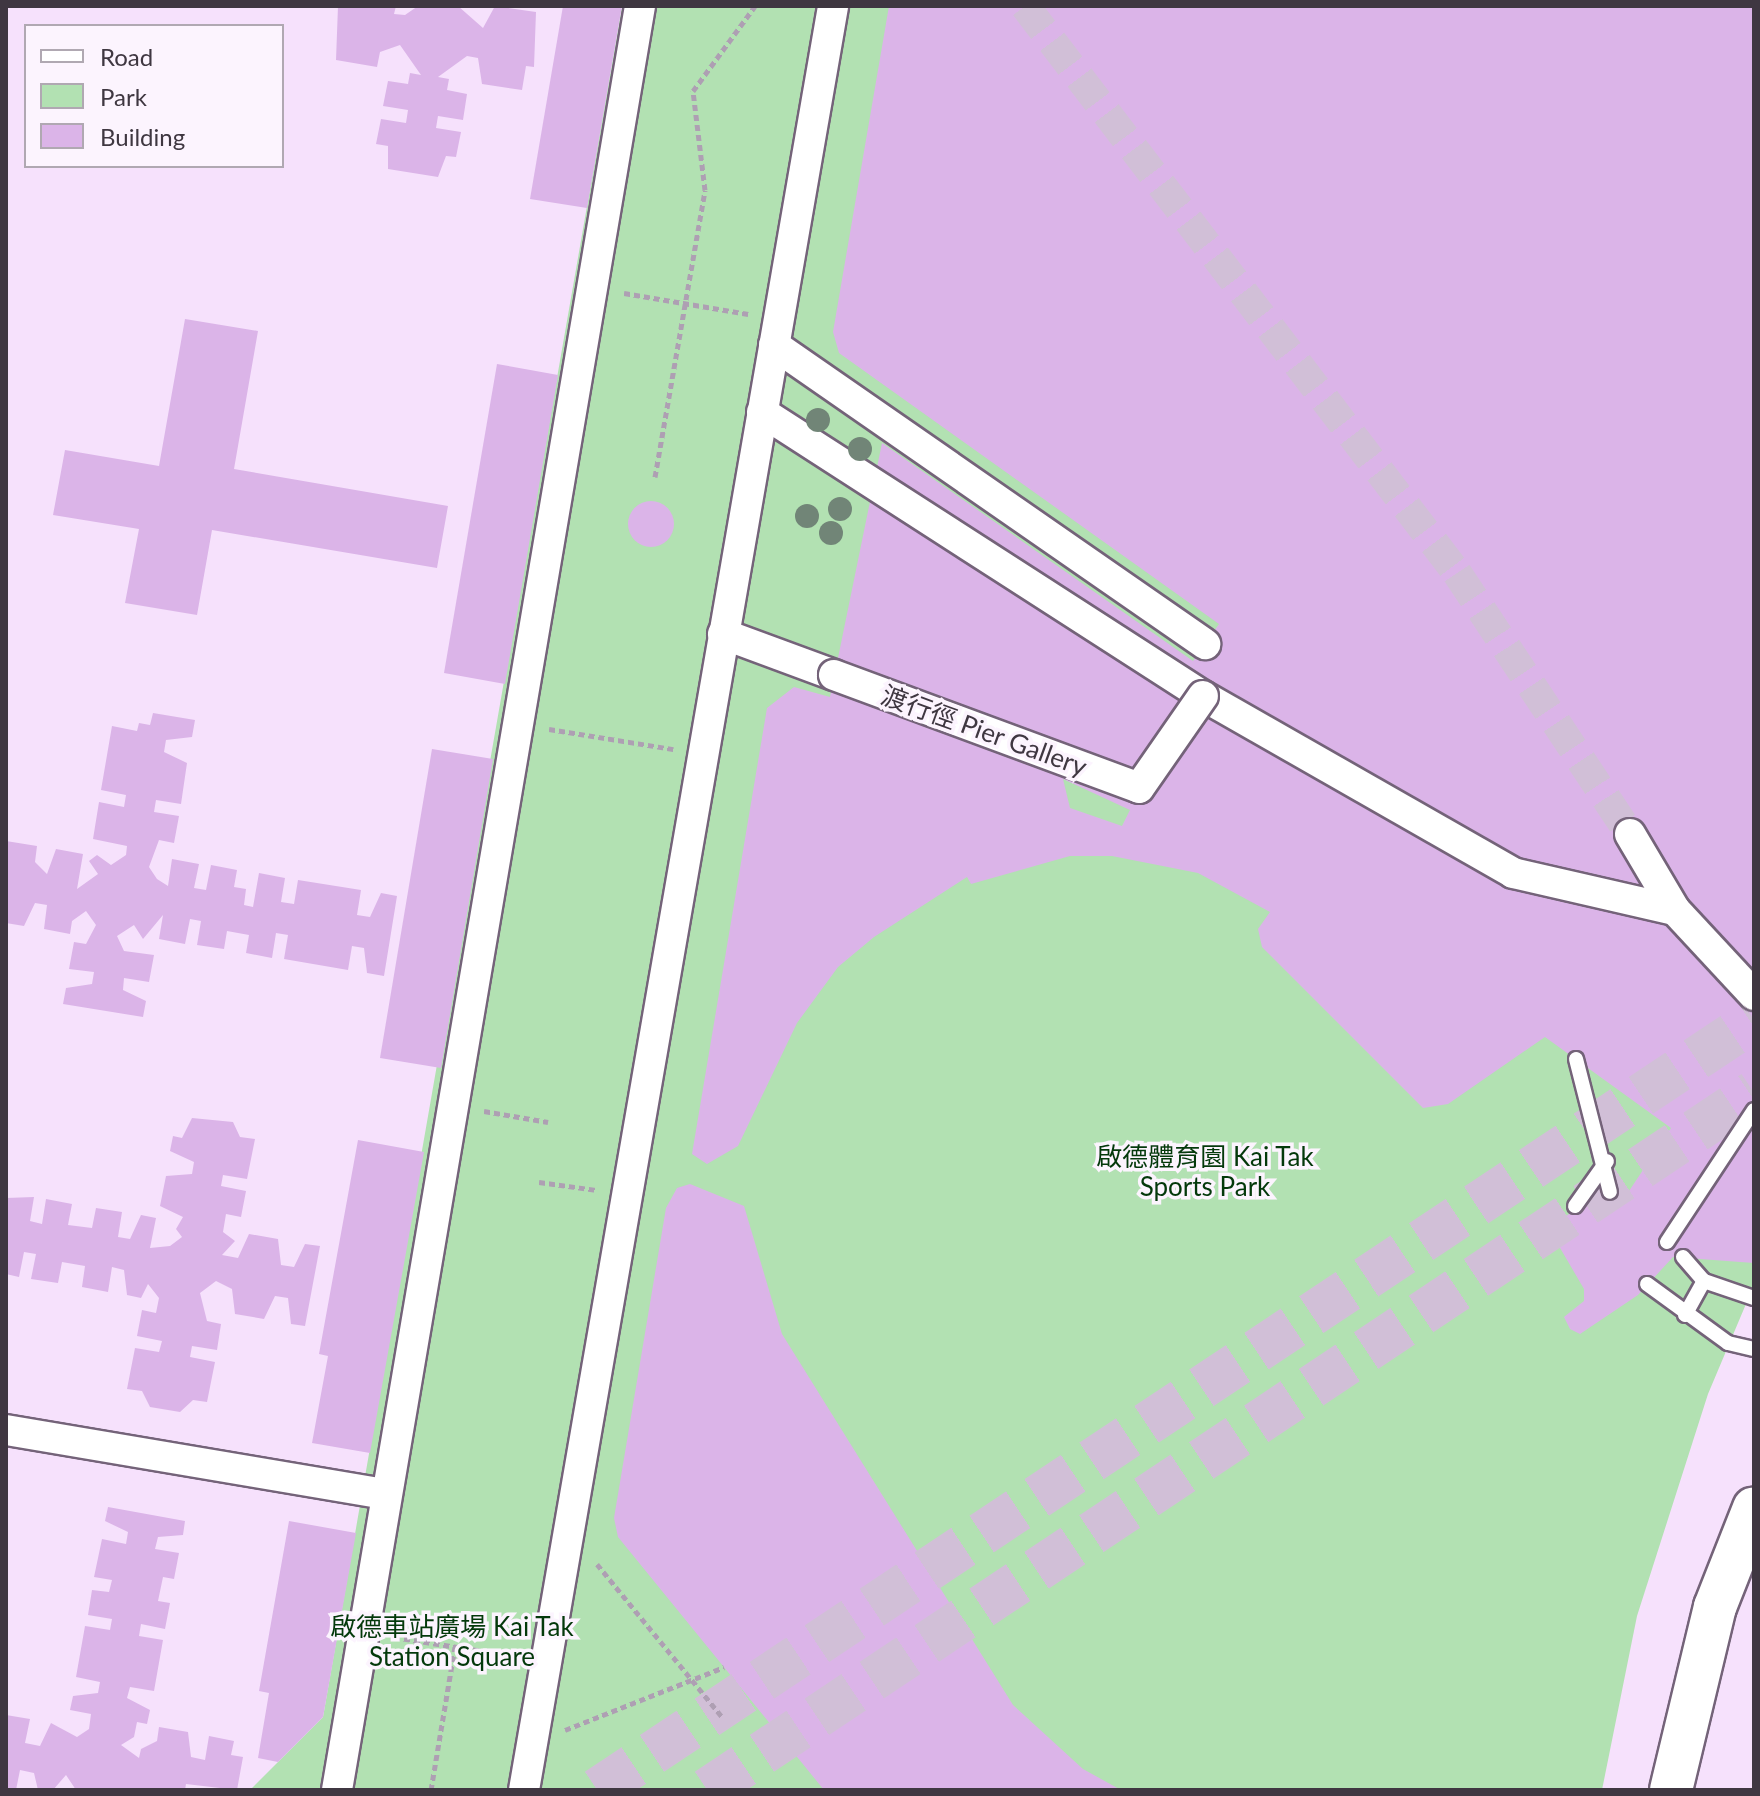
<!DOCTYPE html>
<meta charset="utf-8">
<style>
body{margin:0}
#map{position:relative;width:1760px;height:1796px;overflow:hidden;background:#f6e1fc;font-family:Lato,"Noto Sans TC",sans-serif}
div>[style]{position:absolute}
.green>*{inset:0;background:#b2e1b2}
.building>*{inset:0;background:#dbb4e8}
.round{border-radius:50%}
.street-tunnel>*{height:30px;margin-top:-15px;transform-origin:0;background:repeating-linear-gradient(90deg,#d1bfd7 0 30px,transparent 0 45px)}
.highway-tunnel>*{height:44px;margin-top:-22px;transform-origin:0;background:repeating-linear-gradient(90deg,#d1bfd7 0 44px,transparent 0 66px)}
.path>*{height:5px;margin-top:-2.5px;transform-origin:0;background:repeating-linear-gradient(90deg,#ae9fb3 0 6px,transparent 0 10px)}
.roads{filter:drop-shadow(2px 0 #746379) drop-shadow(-2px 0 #746379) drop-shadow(0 2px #746379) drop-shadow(0 -2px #746379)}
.lane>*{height:14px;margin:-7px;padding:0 7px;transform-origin:7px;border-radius:7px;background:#fff}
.street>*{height:30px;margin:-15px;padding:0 15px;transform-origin:15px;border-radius:15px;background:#fff}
.secondary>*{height:42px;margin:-21px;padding:0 21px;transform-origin:21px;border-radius:21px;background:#fff}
.bridges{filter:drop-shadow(2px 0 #746379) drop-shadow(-2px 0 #746379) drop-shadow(0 2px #746379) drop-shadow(0 -2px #746379)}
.street-bridge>*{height:30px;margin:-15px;padding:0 15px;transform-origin:15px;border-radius:15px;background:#fff}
.trees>*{width:24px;height:24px;margin:-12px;border-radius:50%;background:#718577}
span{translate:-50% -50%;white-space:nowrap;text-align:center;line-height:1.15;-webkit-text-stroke:7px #fcf4fe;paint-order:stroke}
.street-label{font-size:26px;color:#3f3741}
.park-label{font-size:26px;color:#04390b}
.frame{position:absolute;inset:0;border:8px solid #3f3741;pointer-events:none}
.legend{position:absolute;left:24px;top:24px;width:260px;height:144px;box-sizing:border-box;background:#fcf4fe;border:2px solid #b0a8b2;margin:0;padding:10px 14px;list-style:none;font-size:24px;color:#3f3741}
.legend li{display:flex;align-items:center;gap:16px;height:40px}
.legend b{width:40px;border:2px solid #b0a8b2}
</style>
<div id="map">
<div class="green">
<div style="clip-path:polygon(622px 6px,1754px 6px,1754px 1285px,1708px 1394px,1637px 1616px,1602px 1790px,250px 1790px,323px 1717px)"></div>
</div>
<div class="building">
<div style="clip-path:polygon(338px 6px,396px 6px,394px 14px,405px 15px,418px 6px,458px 6px,483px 28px,495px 6px,536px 12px,534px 67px,526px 66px,522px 90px,482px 84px,478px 58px,467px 56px,438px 77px,449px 79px,447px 90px,467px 94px,463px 120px,438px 116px,436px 128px,461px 132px,456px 157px,446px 156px,438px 177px,388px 169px,388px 146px,376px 144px,381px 119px,406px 123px,408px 110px,383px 106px,388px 81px,408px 84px,410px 73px,421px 75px,400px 45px,380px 52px,377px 67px,336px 60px)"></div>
<div style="clip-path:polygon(563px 6px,622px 6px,587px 208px,530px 199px)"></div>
<div style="clip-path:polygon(evenodd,889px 6px,1754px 6px,1754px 1263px,1673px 1257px,1638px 1295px,1580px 1334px,1570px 1329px,1564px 1317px,1584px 1301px,1584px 1289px,1556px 1241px,1561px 1221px,1590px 1195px,1629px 1191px,1671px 1128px,1545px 1037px,1448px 1104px,1423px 1108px,1262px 947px,1258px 929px,1270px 912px,1198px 873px,1112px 856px,1070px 856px,971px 884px,967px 877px,874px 937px,838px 967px,797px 1023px,738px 1146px,707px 1164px,692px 1154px,767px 708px,794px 687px,830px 697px,882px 443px,1193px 661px,1219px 624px,839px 353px,833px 332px,889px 6px,1063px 779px,1130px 810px,1122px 826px,1070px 808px,1063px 779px)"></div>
<div style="clip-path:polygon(185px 319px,258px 331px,234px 469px,448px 506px,437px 568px,212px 530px,197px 615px,125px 603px,139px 529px,53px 515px,65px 450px,159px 466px)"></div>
<div style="clip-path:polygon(497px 364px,558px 375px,505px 684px,444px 673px)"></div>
<div class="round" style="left:628px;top:501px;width:46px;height:46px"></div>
<div style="clip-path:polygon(153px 713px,195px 720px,192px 737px,166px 740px,164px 752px,187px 763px,181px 804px,156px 800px,154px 812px,179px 816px,174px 843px,159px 840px,149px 867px,157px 879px,168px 886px,172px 859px,199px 864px,194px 888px,206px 890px,211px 865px,237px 870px,234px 887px,246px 889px,244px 905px,253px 907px,259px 873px,285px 878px,281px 902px,294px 904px,298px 880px,361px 890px,357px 915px,370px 917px,381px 893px,397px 896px,384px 976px,367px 973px,364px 948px,352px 946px,348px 970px,284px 959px,288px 935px,276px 933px,272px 958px,246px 953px,249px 935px,227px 931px,224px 949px,197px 945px,201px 921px,190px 919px,185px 944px,159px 939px,163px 915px,143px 939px,134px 925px,117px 936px,124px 951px,154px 955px,149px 982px,124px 978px,123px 990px,146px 1001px,143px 1017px,63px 1004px,66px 988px,92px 984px,94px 972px,69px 969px,74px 942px,86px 944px,96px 925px,86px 911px,72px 921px,70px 934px,44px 929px,47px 905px,35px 903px,24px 926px,6px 923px,6px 841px,37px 846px,35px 862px,47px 874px,56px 849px,83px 854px,77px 889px,98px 874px,89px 861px,97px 855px,111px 865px,126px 855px,127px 846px,93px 839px,99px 802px,124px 807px,126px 795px,101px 790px,112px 726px,137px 731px,139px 723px,150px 725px)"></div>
<div style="clip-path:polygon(432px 749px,493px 759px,441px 1068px,380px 1058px)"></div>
<div style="clip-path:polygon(192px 1118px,233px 1122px,240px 1137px,255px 1139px,247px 1179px,223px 1175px,221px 1186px,246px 1191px,241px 1217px,226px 1214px,223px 1232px,235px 1241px,222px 1255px,238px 1258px,249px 1234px,278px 1239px,281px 1265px,294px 1267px,305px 1244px,320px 1246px,305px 1326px,291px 1324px,288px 1298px,275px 1296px,264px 1319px,235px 1314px,232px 1289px,216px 1281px,200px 1293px,207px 1321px,221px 1324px,217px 1350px,192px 1346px,190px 1357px,215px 1362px,207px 1402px,193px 1400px,180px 1412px,150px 1407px,142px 1391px,127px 1389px,135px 1348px,159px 1352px,162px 1341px,137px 1336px,142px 1310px,156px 1313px,159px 1298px,148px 1284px,141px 1298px,127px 1295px,124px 1270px,112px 1267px,108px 1292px,82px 1287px,85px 1266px,62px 1262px,58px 1283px,31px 1279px,36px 1254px,24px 1252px,19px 1277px,6px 1274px,6px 1198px,34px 1197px,30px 1221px,42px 1224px,46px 1199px,72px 1204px,68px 1225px,92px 1228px,96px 1208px,122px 1212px,118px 1237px,130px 1239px,141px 1215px,156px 1218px,150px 1248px,170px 1246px,182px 1237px,176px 1229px,183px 1217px,160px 1206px,166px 1176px,192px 1174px,194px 1162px,170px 1151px,173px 1136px,182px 1138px)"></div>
<div style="clip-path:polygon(358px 1140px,424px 1152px,370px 1453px,312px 1443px,328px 1356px,319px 1354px)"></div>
<div style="clip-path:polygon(690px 1184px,744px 1206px,782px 1334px,1013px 1705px,1083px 1769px,1121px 1790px,824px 1790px,618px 1537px,614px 1518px,666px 1208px,677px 1188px)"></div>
<div style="clip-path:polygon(108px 1507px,185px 1521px,183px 1535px,158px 1537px,155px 1549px,179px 1553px,174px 1579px,163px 1577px,158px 1601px,170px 1603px,165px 1629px,141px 1624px,139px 1636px,163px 1640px,154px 1691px,130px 1687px,127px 1698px,150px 1710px,147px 1724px,137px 1722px,134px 1737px,121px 1745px,139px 1758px,141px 1749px,157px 1741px,159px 1727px,188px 1732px,191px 1757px,205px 1760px,209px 1736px,234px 1741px,231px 1755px,243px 1757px,237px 1790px,186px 1784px,185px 1790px,76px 1790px,66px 1775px,53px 1790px,38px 1790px,34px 1773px,20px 1770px,16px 1790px,6px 1790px,6px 1715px,30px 1719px,25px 1743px,40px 1746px,51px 1723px,77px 1737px,89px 1729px,91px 1714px,70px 1710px,73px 1696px,98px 1693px,100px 1682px,76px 1677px,85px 1626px,110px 1630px,112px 1619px,88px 1615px,92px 1590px,109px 1592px,112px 1580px,94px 1577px,102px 1539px,126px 1544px,128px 1532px,105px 1521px)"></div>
<div style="clip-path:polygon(289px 1521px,356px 1533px,323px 1717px,278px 1762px,258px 1758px,269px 1693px,259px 1691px)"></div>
</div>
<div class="street-tunnel">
<div style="left:1025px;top:6px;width:713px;rotate:52.7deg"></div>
<div style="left:1457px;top:573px;width:313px;rotate:56.5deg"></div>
</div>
<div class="highway-tunnel">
<div style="left:597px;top:1790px;width:1390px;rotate:-33.64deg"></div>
<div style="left:707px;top:1790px;width:1258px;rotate:-33.69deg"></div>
</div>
<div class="path">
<div style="left:624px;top:293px;width:126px;rotate:9.6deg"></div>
<div style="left:655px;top:477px;width:291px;rotate:-80.1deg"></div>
<div style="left:705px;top:190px;width:100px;rotate:-96.9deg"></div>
<div style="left:693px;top:91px;width:105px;rotate:-53.9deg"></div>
<div style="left:549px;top:729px;width:126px;rotate:9.2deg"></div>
<div style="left:484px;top:1111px;width:65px;rotate:9.8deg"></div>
<div style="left:539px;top:1182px;width:59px;rotate:7.9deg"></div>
<div style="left:597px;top:1564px;width:199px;rotate:50.7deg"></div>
<div style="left:394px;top:1637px;width:121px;rotate:9deg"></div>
<div style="left:565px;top:1730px;width:171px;rotate:-21.6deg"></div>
<div style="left:431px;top:1790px;width:145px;rotate:-80.5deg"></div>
</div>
<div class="roads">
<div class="lane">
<div style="left:1576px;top:1059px;width:137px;rotate:75.7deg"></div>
<div style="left:1575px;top:1206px;width:55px;rotate:-54.6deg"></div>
<div style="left:1667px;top:1242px;width:158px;rotate:-56.6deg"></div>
<div style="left:1683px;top:1257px;width:32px;rotate:49deg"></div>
<div style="left:1704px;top:1281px;width:53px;rotate:18.8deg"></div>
<div style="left:1647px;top:1284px;width:100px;rotate:36.1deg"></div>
<div style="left:1728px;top:1343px;width:27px;rotate:13deg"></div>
<div style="left:1685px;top:1315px;width:39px;rotate:-61deg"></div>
</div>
<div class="street">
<div style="left:774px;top:345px;width:525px;rotate:34.75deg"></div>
<div style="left:762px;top:412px;width:525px;rotate:32.78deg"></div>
<div style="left:1203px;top:696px;width:357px;rotate:29.7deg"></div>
<div style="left:1513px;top:873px;width:166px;rotate:12.9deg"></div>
<div style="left:723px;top:634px;width:118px;rotate:20.3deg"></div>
<div style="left:1630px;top:834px;width:88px;rotate:59.4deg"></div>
<div style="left:1675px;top:910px;width:116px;rotate:47.1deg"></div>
<div style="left:6px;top:1430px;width:384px;rotate:9.6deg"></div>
<div style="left:337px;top:1790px;width:1810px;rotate:-80.36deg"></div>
<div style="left:524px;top:1790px;width:1811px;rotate:-80.17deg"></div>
</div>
<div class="secondary">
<div style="left:1671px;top:1790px;width:188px;rotate:-76.5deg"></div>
<div style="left:1715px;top:1607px;width:106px;rotate:-68.5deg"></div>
</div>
</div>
<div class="bridges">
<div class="street-bridge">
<div style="left:834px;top:675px;width:325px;rotate:20.3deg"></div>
<div style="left:1139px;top:788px;width:112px;rotate:-55.2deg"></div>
</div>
</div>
<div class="trees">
<div style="left:818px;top:420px"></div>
<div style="left:860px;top:449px"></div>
<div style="left:840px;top:509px"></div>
<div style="left:807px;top:516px"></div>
<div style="left:831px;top:533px"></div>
</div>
<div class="street-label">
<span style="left:984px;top:731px;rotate:20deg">渡行徑 Pier Gallery</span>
</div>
<div class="park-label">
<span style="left:1205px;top:1172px">啟德體育園 Kai Tak<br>Sports Park</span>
<span style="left:452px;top:1642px">啟德車站廣場 Kai Tak<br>Station Square</span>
</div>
<div class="frame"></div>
<ul class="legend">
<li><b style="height:10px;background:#fff"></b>Road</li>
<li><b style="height:22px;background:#b2e1b2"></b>Park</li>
<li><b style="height:22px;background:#dbb4e8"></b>Building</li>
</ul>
</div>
